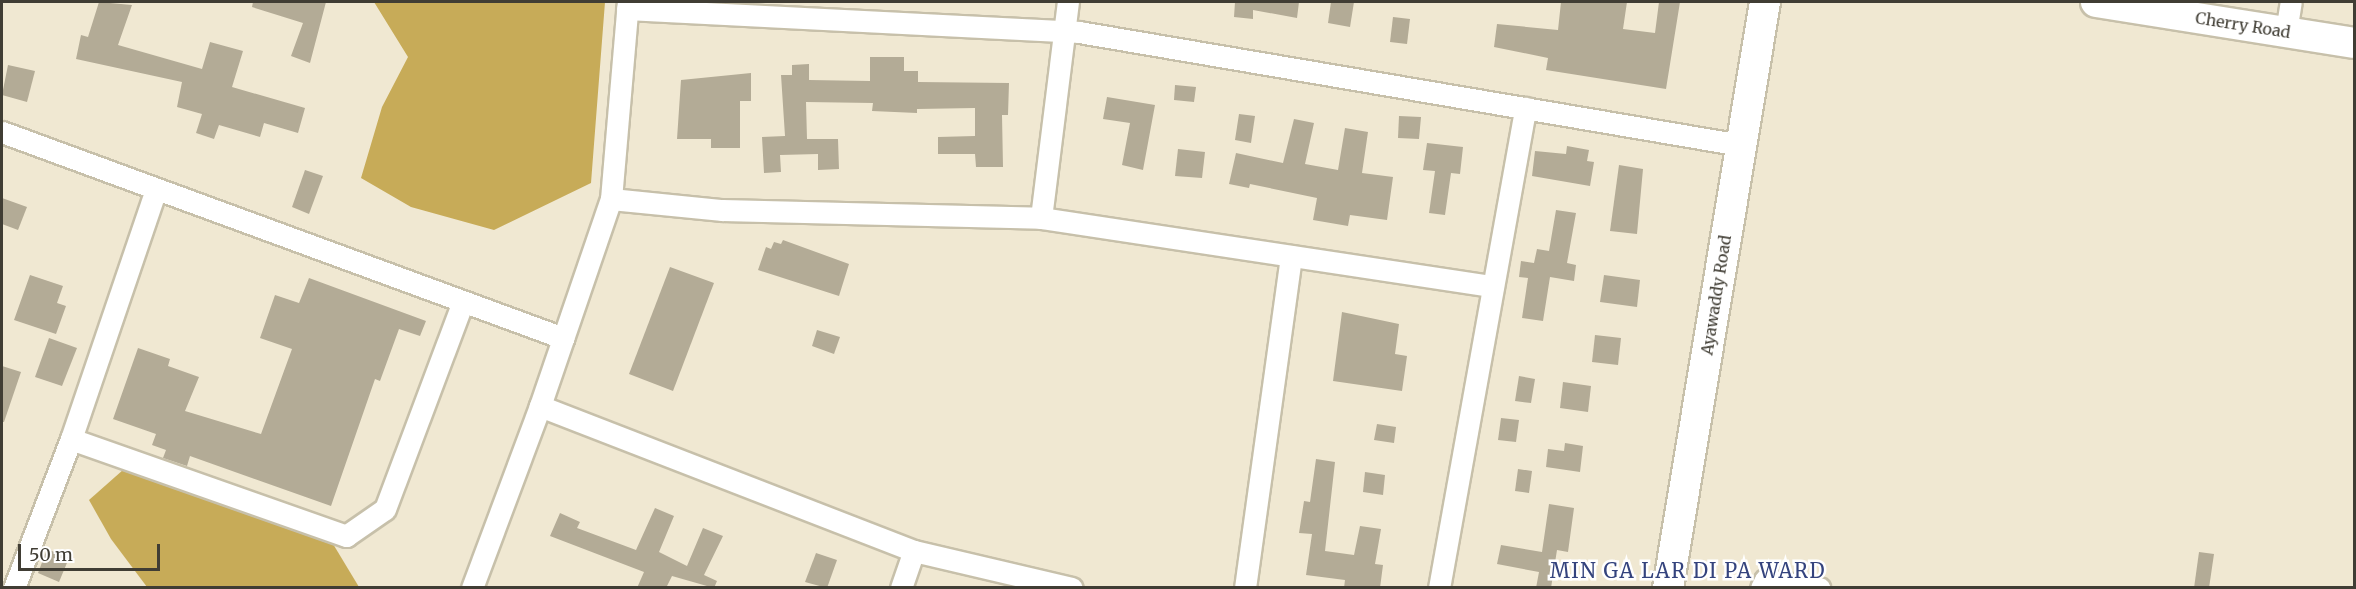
<!DOCTYPE html>
<style>
body{margin:0}
#map{position:relative;width:2356px;height:589px;overflow:hidden;background:#f0e8d2;font-family:Merriweather,serif}
div>[style]{position:absolute}
.water>*{inset:0;background:#c7ab58}
.building>*{inset:0;background:#b3ab96}
.roads{filter:drop-shadow(2px 0 #c7c0aa) drop-shadow(-2px 0 #c7c0aa) drop-shadow(0 2px #c7c0aa) drop-shadow(0 -2px #c7c0aa)}
.street>*{height:21px;margin:-10.5px;padding:0 10.5px;transform-origin:10.5px;border-radius:10.5px;background:#fff}
.secondary>*{height:30px;margin:-15px;padding:0 15px;transform-origin:15px;border-radius:15px;background:#fff}
span{translate:-50% -50%;white-space:nowrap;text-align:center;line-height:1.15;-webkit-text-stroke:5px #fff;paint-order:stroke}
.street-label{font-size:16px;color:#403d34}
.quarter-label{font-size:20px;color:#34437d;letter-spacing:1.5px}
.frame{position:absolute;inset:0;border:3px solid #403d34;pointer-events:none}
.scale{position:absolute;left:18px;top:544px;width:142px;height:27px;box-sizing:border-box;border:3px solid #403d34;border-top:0;padding-left:8px;font-size:18px;line-height:21px;white-space:nowrap;color:#403d34;-webkit-text-stroke:4px #fff;paint-order:stroke}
</style>
<div id="map">
<div class="water">
<div style="clip-path:polygon(374px 2px,605px 2px,591px 183px,494px 230px,411px 207px,361px 178px,382px 107px,408px 57px)"></div>
<div style="clip-path:polygon(132px 462px,327px 534px,359px 587px,147px 587px,111px 539px,89px 500px)"></div>
</div>
<div class="building">
<div style="clip-path:polygon(99px 2px,132px 5px,118px 45px,202px 69px,210px 42px,243px 51px,232px 87px,305px 108px,298px 133px,264px 123px,260px 137px,219px 125px,214px 139px,196px 133px,202px 114px,177px 107px,182px 82px,76px 59px,81px 35px,88px 37px)"></div>
<div style="clip-path:polygon(253px 2px,326px 2px,310px 63px,291px 56px,303px 23px,252px 7px)"></div>
<div style="clip-path:polygon(1235px 2px,1299px 2px,1297px 18px,1253px 10px,1253px 19px,1234px 17px)"></div>
<div style="clip-path:polygon(1331px 2px,1354px 2px,1350px 27px,1328px 23px)"></div>
<div style="clip-path:polygon(1561px 2px,1627px 2px,1623px 29px,1655px 33px,1659px 2px,1680px 2px,1666px 89px,1546px 70px,1548px 58px,1494px 47px,1497px 24px,1558px 30px)"></div>
<div style="clip-path:polygon(1393px 17px,1410px 19px,1407px 44px,1390px 42px)"></div>
<div style="clip-path:polygon(870px 57px,904px 57px,904px 71px,918px 71px,918px 82px,1009px 83px,1008px 115px,1002px 115px,1003px 167px,976px 167px,975px 154px,938px 154px,938px 137px,975px 136px,975px 108px,917px 109px,917px 113px,872px 111px,873px 103px,806px 102px,807px 139px,838px 139px,839px 169px,818px 170px,818px 154px,780px 155px,781px 172px,764px 173px,762px 137px,785px 136px,781px 75px,792px 75px,792px 65px,809px 64px,809px 80px,870px 81px)"></div>
<div style="clip-path:polygon(8px 65px,35px 71px,27px 102px,2px 95px)"></div>
<div style="clip-path:polygon(751px 73px,751px 101px,740px 101px,740px 148px,711px 148px,711px 139px,677px 139px,681px 80px)"></div>
<div style="clip-path:polygon(1175px 85px,1196px 87px,1194px 102px,1174px 100px)"></div>
<div style="clip-path:polygon(1107px 97px,1155px 105px,1143px 170px,1122px 165px,1130px 123px,1103px 119px)"></div>
<div style="clip-path:polygon(1239px 114px,1255px 116px,1251px 143px,1235px 140px)"></div>
<div style="clip-path:polygon(1399px 116px,1421px 117px,1419px 139px,1398px 138px)"></div>
<div style="clip-path:polygon(1294px 119px,1314px 123px,1305px 164px,1338px 170px,1345px 128px,1368px 132px,1362px 173px,1393px 177px,1387px 220px,1350px 215px,1348px 226px,1313px 220px,1317px 198px,1250px 184px,1249px 188px,1229px 184px,1236px 153px,1283px 163px)"></div>
<div style="clip-path:polygon(1427px 143px,1463px 147px,1460px 174px,1451px 173px,1445px 215px,1429px 213px,1435px 171px,1423px 170px)"></div>
<div style="clip-path:polygon(1567px 146px,1589px 150px,1587px 161px,1594px 162px,1590px 186px,1532px 176px,1535px 151px,1566px 154px)"></div>
<div style="clip-path:polygon(1178px 149px,1205px 152px,1202px 178px,1175px 176px)"></div>
<div style="clip-path:polygon(1619px 165px,1643px 169px,1637px 234px,1610px 231px)"></div>
<div style="clip-path:polygon(305px 170px,323px 176px,309px 214px,292px 207px)"></div>
<div style="clip-path:polygon(2px 198px,27px 207px,18px 230px,2px 224px)"></div>
<div style="clip-path:polygon(1556px 210px,1576px 213px,1567px 263px,1576px 265px,1574px 281px,1550px 277px,1543px 321px,1522px 318px,1528px 278px,1519px 277px,1521px 261px,1534px 263px,1537px 249px,1549px 251px)"></div>
<div style="clip-path:polygon(783px 240px,849px 264px,839px 296px,758px 270px,766px 247px,771px 249px,774px 242px,781px 244px)"></div>
<div style="clip-path:polygon(670px 267px,714px 283px,673px 391px,629px 374px)"></div>
<div style="clip-path:polygon(30px 275px,63px 286px,57px 303px,66px 306px,56px 334px,14px 320px)"></div>
<div style="clip-path:polygon(1604px 275px,1640px 280px,1637px 307px,1600px 302px)"></div>
<div style="clip-path:polygon(309px 278px,426px 321px,420px 336px,399px 329px,380px 381px,375px 379px,331px 506px,190px 456px,187px 466px,163px 458px,166px 450px,152px 445px,156px 434px,113px 419px,138px 348px,170px 359px,168px 366px,199px 377px,185px 411px,261px 434px,292px 349px,260px 338px,275px 295px,299px 303px)"></div>
<div style="clip-path:polygon(1342px 312px,1399px 324px,1395px 354px,1407px 356px,1402px 391px,1333px 381px)"></div>
<div style="clip-path:polygon(817px 330px,840px 337px,834px 354px,812px 346px)"></div>
<div style="clip-path:polygon(1595px 335px,1621px 338px,1618px 365px,1592px 362px)"></div>
<div style="clip-path:polygon(49px 338px,77px 348px,62px 386px,35px 377px)"></div>
<div style="clip-path:polygon(2px 366px,21px 372px,4px 422px,2px 422px)"></div>
<div style="clip-path:polygon(1519px 376px,1535px 379px,1531px 403px,1515px 401px)"></div>
<div style="clip-path:polygon(1563px 382px,1591px 386px,1588px 412px,1560px 408px)"></div>
<div style="clip-path:polygon(1501px 418px,1519px 420px,1516px 442px,1498px 440px)"></div>
<div style="clip-path:polygon(1377px 424px,1396px 427px,1394px 443px,1374px 440px)"></div>
<div style="clip-path:polygon(1565px 443px,1583px 446px,1580px 472px,1546px 467px,1548px 449px,1564px 451px)"></div>
<div style="clip-path:polygon(1316px 459px,1335px 462px,1325px 551px,1354px 555px,1360px 526px,1381px 529px,1375px 564px,1383px 565px,1380px 588px,1344px 588px,1345px 580px,1306px 575px,1312px 534px,1299px 533px,1304px 501px,1310px 502px)"></div>
<div style="clip-path:polygon(1518px 469px,1532px 471px,1529px 493px,1515px 491px)"></div>
<div style="clip-path:polygon(1365px 472px,1385px 475px,1383px 495px,1363px 492px)"></div>
<div style="clip-path:polygon(1549px 504px,1574px 508px,1568px 552px,1557px 550px,1551px 588px,1536px 588px,1539px 572px,1497px 564px,1501px 545px,1542px 552px)"></div>
<div style="clip-path:polygon(655px 508px,674px 516px,659px 552px,687px 566px,703px 528px,723px 536px,704px 575px,717px 581px,714px 588px,672px 576px,666px 588px,637px 588px,644px 572px,550px 536px,560px 513px,580px 522px,577px 528px,636px 550px)"></div>
<div style="clip-path:polygon(47px 549px,69px 558px,59px 582px,38px 573px)"></div>
<div style="clip-path:polygon(2199px 552px,2214px 554px,2209px 588px,2194px 588px)"></div>
<div style="clip-path:polygon(816px 553px,837px 560px,827px 588px,805px 582px)"></div>
</div>
<div class="roads">
<div class="street">
<div style="left:627px;top:9px;width:453px;rotate:2.9deg"></div>
<div style="left:1079px;top:32px;width:672px;rotate:9.69deg"></div>
<div style="left:2286px;top:32px;width:30px;rotate:-81deg"></div>
<div style="left:2px;top:132px;width:598px;rotate:20.16deg"></div>
<div style="left:611px;top:199px;width:112px;rotate:5.7deg"></div>
<div style="left:722px;top:210px;width:319px;rotate:1.4deg"></div>
<div style="left:1041px;top:218px;width:457px;rotate:8.6deg"></div>
<div style="left:1041px;top:218px;width:218px;rotate:-82.9deg"></div>
<div style="left:540px;top:406px;width:401px;rotate:21.2deg"></div>
<div style="left:914px;top:551px;width:162px;rotate:13.2deg"></div>
<div style="left:71px;top:439px;width:292px;rotate:19.4deg"></div>
<div style="left:346px;top:536px;width:47px;rotate:-34.7deg"></div>
<div style="left:385px;top:509px;width:221px;rotate:-69.4deg"></div>
<div style="left:14px;top:588px;width:160px;rotate:-69.1deg"></div>
<div style="left:71px;top:439px;width:264px;rotate:-71.2deg"></div>
<div style="left:472px;top:588px;width:194px;rotate:-69.5deg"></div>
<div style="left:540px;top:406px;width:219px;rotate:-71.1deg"></div>
<div style="left:611px;top:199px;width:198px;rotate:-85.1deg"></div>
<div style="left:901px;top:588px;width:39px;rotate:-71deg"></div>
<div style="left:1245px;top:588px;width:335px;rotate:-82.1deg"></div>
<div style="left:1439px;top:588px;width:488px;rotate:-79.8deg"></div>
<div style="left:1761px;top:588px;width:9px;rotate:-63deg"></div>
<div style="left:1765px;top:580px;width:55px;rotate:8.4deg"></div>
</div>
<div class="secondary">
<div style="left:2096px;top:2px;width:261px;rotate:9deg"></div>
<div style="left:1668px;top:588px;width:594px;rotate:-80.6deg"></div>
</div>
</div>
<div class="street-label">
<span style="left:2243px;top:25px;rotate:9deg">Cherry Road</span>
<span style="left:1716px;top:295px;rotate:-81deg">Ayawaddy Road</span>
</div>
<div class="quarter-label">
<span style="left:1688px;top:570px">MIN GA LAR DI PA WARD</span>
</div>
<div class="frame"></div>
<div class="scale">50 m</div>
</div>
